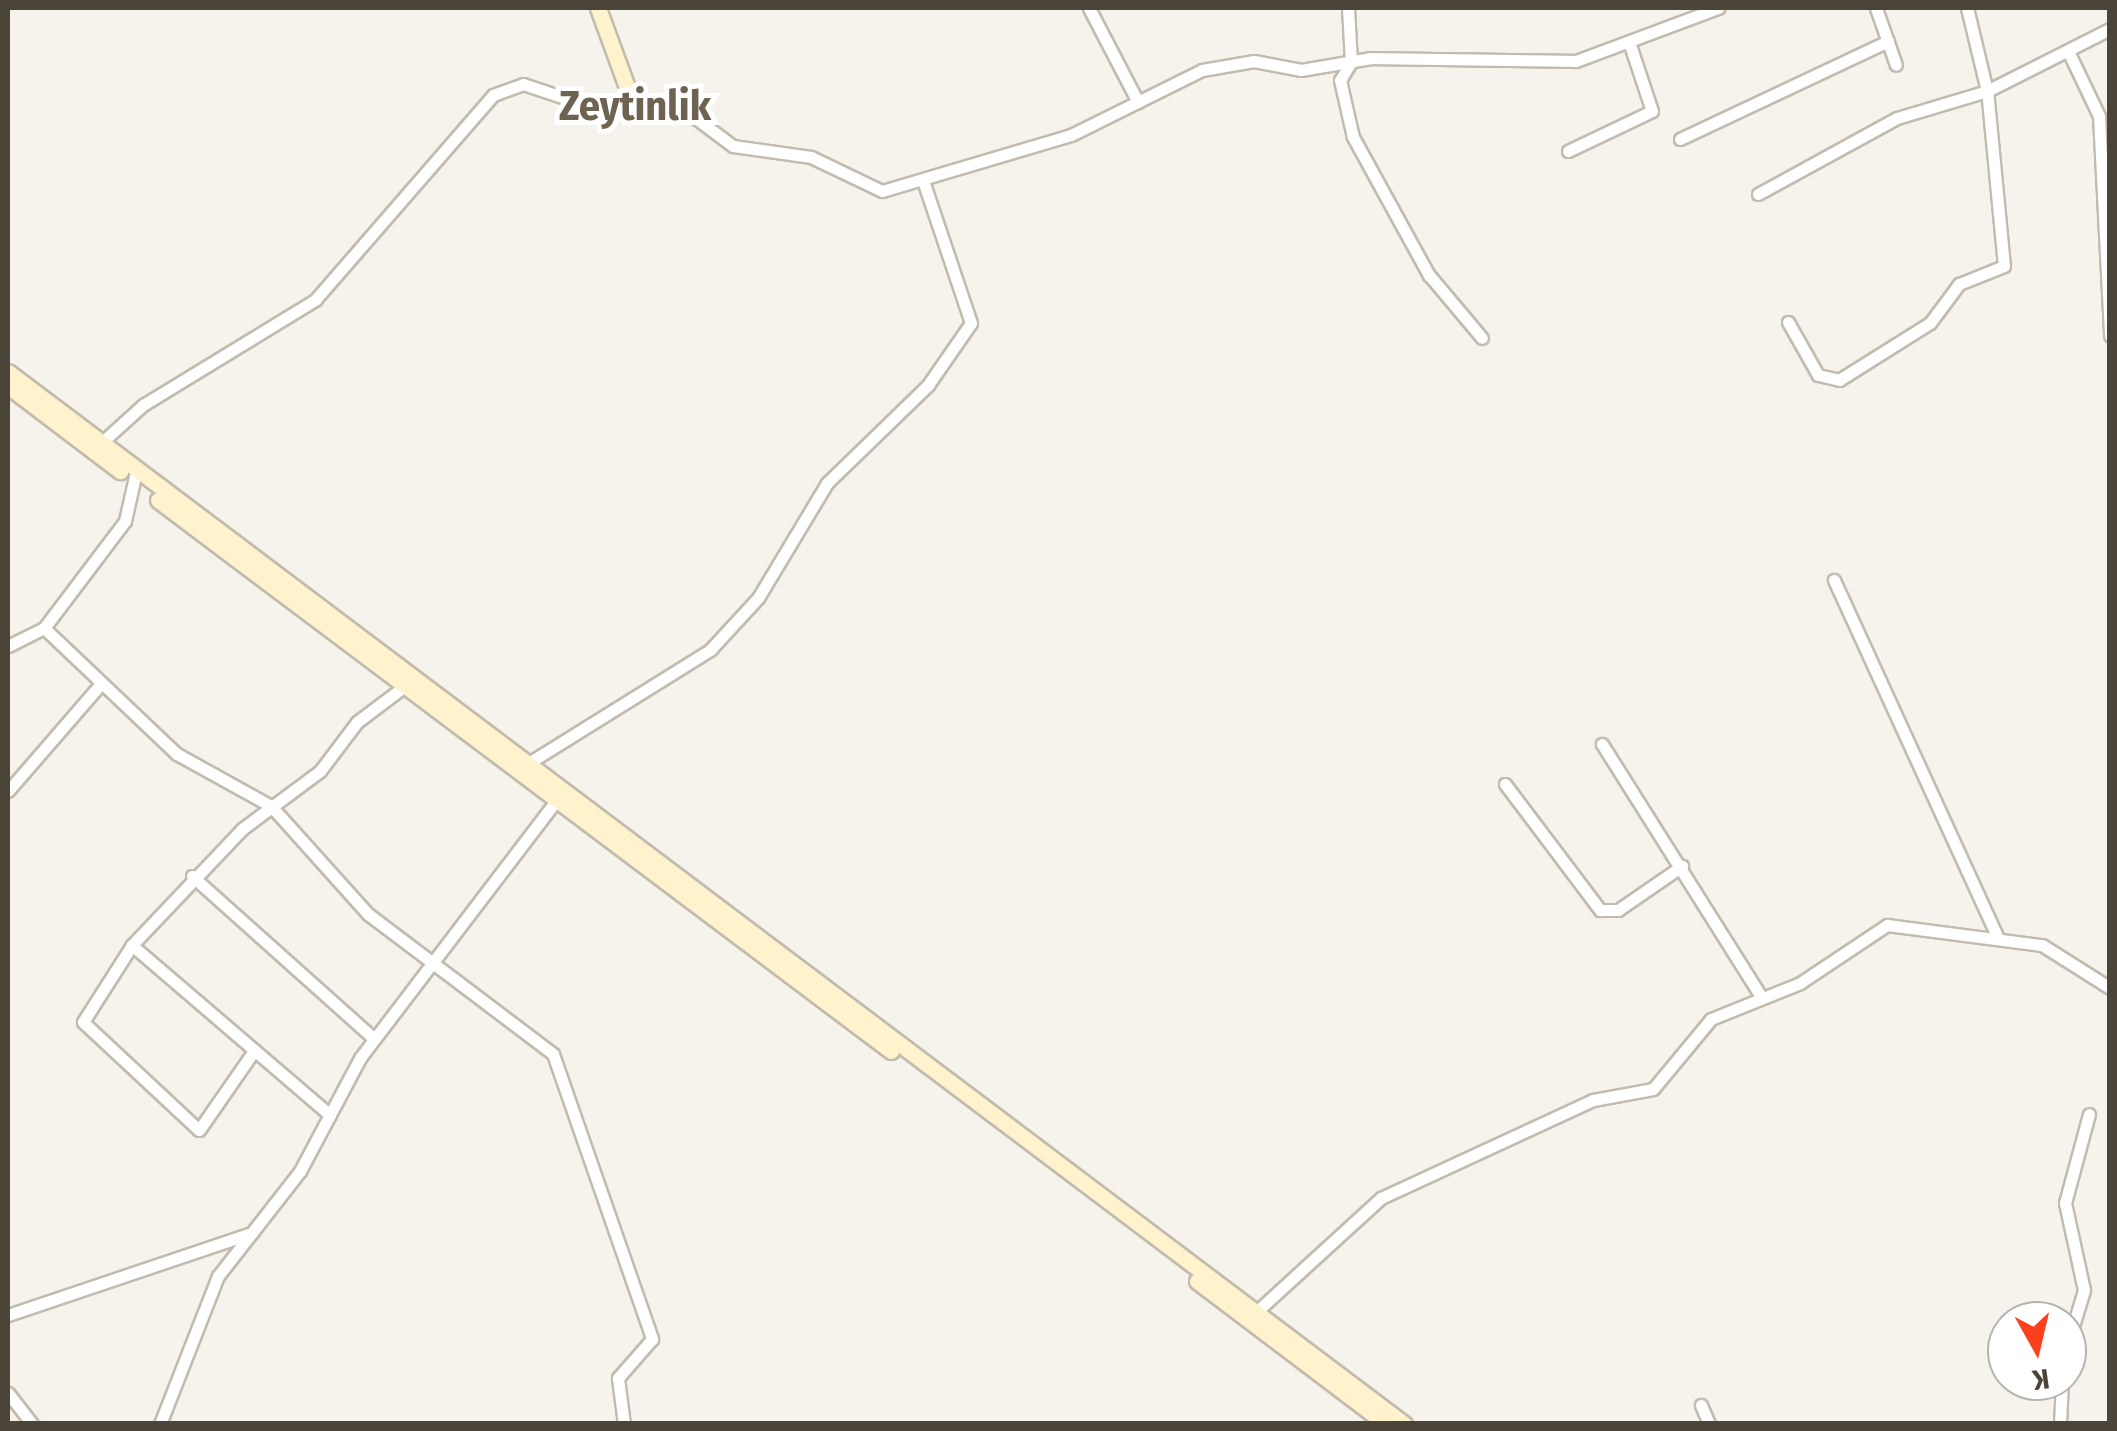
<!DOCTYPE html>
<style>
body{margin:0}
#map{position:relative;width:2117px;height:1431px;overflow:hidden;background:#f6f3ec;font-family:"Fira Sans Condensed",sans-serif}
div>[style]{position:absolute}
.roads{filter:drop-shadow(2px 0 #c2bbae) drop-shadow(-2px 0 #c2bbae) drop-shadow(0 2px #c2bbae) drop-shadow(0 -2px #c2bbae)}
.street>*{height:11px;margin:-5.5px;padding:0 5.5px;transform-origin:5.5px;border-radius:5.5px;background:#fff}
.secondary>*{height:15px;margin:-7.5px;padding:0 7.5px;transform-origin:7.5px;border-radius:7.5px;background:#fff3cd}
span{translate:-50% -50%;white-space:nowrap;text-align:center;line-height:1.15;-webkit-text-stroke:10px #fff;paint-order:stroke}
.district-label{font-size:42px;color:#6e6250;font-weight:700}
.frame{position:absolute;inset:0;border:10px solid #4b4439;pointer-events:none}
.north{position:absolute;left:1987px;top:1301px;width:100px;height:100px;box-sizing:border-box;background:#fff;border:2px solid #b7b4b0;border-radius:50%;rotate:172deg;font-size:28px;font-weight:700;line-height:40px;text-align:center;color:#4b4439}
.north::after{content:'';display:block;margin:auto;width:35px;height:45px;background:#fc3f1d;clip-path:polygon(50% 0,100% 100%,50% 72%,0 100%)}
</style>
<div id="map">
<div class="roads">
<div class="street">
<div style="left:1089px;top:8px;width:106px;rotate:62.5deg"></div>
<div style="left:1348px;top:8px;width:54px;rotate:86.8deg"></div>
<div style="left:1351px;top:62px;width:21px;rotate:121deg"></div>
<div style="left:1340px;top:80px;width:58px;rotate:77.2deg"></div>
<div style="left:1353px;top:137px;width:158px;rotate:61.2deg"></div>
<div style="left:1429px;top:275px;width:82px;rotate:49.9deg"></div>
<div style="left:1876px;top:8px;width:60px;rotate:70.7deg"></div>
<div style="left:2068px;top:51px;width:72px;rotate:64.5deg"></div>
<div style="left:2099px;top:116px;width:220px;rotate:87.1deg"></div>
<div style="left:1680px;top:139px;width:230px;rotate:-25.2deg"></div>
<div style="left:1568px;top:151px;width:93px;rotate:-25.5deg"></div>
<div style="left:1652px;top:111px;width:73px;rotate:-108.4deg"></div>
<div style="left:1758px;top:194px;width:158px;rotate:-28.7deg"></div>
<div style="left:1897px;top:118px;width:94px;rotate:-16.7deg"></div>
<div style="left:1987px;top:91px;width:138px;rotate:-26.8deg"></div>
<div style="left:1788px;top:322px;width:61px;rotate:60.5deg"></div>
<div style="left:1818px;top:375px;width:22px;rotate:13deg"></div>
<div style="left:1839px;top:380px;width:107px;rotate:-32.1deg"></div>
<div style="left:1930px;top:323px;width:49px;rotate:-53.4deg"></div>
<div style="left:1959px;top:284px;width:48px;rotate:-21.8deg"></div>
<div style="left:2004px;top:266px;width:176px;rotate:-95.5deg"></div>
<div style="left:1987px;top:91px;width:85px;rotate:-103.5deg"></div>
<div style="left:101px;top:443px;width:57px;rotate:-42.1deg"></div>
<div style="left:143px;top:405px;width:202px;rotate:-31.4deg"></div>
<div style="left:315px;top:300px;width:271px;rotate:-49deg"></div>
<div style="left:493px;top:95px;width:32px;rotate:-20deg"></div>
<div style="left:523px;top:84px;width:82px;rotate:18.4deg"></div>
<div style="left:601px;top:110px;width:73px;rotate:-7.1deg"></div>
<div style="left:673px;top:101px;width:75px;rotate:36.9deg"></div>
<div style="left:733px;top:146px;width:79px;rotate:8deg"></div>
<div style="left:811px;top:157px;width:79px;rotate:25.6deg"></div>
<div style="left:882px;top:191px;width:197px;rotate:-16.5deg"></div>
<div style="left:1071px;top:135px;width:146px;rotate:-26.4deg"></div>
<div style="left:1202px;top:70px;width:53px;rotate:-9.8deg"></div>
<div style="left:1254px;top:61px;width:48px;rotate:10.8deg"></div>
<div style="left:1301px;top:70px;width:71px;rotate:-9.7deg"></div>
<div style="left:1371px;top:58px;width:205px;rotate:0.8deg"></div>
<div style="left:1576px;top:61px;width:152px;rotate:-20.5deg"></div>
<div style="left:136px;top:472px;width:50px;rotate:102.7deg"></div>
<div style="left:125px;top:521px;width:134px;rotate:127.1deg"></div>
<div style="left:44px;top:628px;width:183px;rotate:43.5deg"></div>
<div style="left:177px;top:754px;width:107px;rotate:29deg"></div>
<div style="left:271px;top:806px;width:145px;rotate:48.1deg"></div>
<div style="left:368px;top:914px;width:232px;rotate:37.1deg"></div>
<div style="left:553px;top:1054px;width:302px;rotate:70.8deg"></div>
<div style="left:652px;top:1339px;width:52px;rotate:131.1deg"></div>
<div style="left:618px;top:1378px;width:46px;rotate:82.6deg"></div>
<div style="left:1834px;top:580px;width:394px;rotate:65.4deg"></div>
<div style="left:8px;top:646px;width:40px;rotate:-26.6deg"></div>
<div style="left:1602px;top:744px;width:300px;rotate:57.8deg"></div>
<div style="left:527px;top:764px;width:216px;rotate:-31.9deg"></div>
<div style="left:710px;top:650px;width:71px;rotate:-47.3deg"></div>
<div style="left:758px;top:598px;width:134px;rotate:-59deg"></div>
<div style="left:827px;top:483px;width:141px;rotate:-44.1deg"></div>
<div style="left:928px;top:385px;width:75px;rotate:-55.3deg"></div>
<div style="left:971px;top:323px;width:148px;rotate:-108.6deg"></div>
<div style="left:1505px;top:784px;width:158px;rotate:53deg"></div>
<div style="left:1600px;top:910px;width:18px"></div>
<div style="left:1618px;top:910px;width:78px;rotate:-34.5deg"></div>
<div style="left:8px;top:791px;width:138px;rotate:-49.1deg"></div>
<div style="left:192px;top:876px;width:244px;rotate:41.8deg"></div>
<div style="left:132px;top:945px;width:91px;rotate:122.5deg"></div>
<div style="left:83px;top:1022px;width:158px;rotate:43deg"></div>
<div style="left:199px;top:1130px;width:96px;rotate:-55.2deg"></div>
<div style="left:330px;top:1115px;width:261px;rotate:-139.4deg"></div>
<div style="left:132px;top:945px;width:160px;rotate:-46.5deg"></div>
<div style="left:242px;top:829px;width:97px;rotate:-36.6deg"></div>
<div style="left:320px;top:771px;width:61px;rotate:-52.9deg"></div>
<div style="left:357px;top:722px;width:60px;rotate:-36.9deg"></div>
<div style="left:1256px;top:1312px;width:169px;rotate:-42.4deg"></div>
<div style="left:1381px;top:1198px;width:234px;rotate:-24.8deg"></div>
<div style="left:1593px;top:1100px;width:61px;rotate:-10.4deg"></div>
<div style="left:1653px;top:1089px;width:91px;rotate:-50.4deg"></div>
<div style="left:1711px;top:1019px;width:96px;rotate:-22deg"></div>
<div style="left:1800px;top:983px;width:105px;rotate:-33.7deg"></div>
<div style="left:1887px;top:925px;width:156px;rotate:7.4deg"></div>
<div style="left:2042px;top:945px;width:80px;rotate:32.3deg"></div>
<div style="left:8px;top:1315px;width:257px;rotate:-18.6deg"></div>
<div style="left:2067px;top:1346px;width:59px;rotate:-73.1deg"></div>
<div style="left:2084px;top:1290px;width:89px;rotate:-102.3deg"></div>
<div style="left:2065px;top:1203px;width:92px;rotate:-74.9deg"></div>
<div style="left:8px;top:1393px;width:39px;rotate:52deg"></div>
<div style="left:1701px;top:1405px;width:21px;rotate:67deg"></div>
<div style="left:160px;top:1424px;width:159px;rotate:-68.6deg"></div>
<div style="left:218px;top:1276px;width:133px;rotate:-52deg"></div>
<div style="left:300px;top:1171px;width:128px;rotate:-62deg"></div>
<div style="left:360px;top:1058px;width:323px;rotate:-52.7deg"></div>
<div style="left:2060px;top:1424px;width:43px;rotate:-87.3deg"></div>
</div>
<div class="secondary">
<div style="left:598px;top:8px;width:108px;rotate:69.9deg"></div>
<div style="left:8px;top:372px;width:1748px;rotate:37deg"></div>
<div style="left:8px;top:386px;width:141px;rotate:37.2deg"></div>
<div style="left:158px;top:500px;width:917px;rotate:36.93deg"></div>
<div style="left:1197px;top:1281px;width:237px;rotate:37.1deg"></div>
</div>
</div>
<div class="district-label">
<span style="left:635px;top:106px">Zeytinlik</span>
</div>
<div class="frame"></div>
<div class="north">K</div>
</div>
